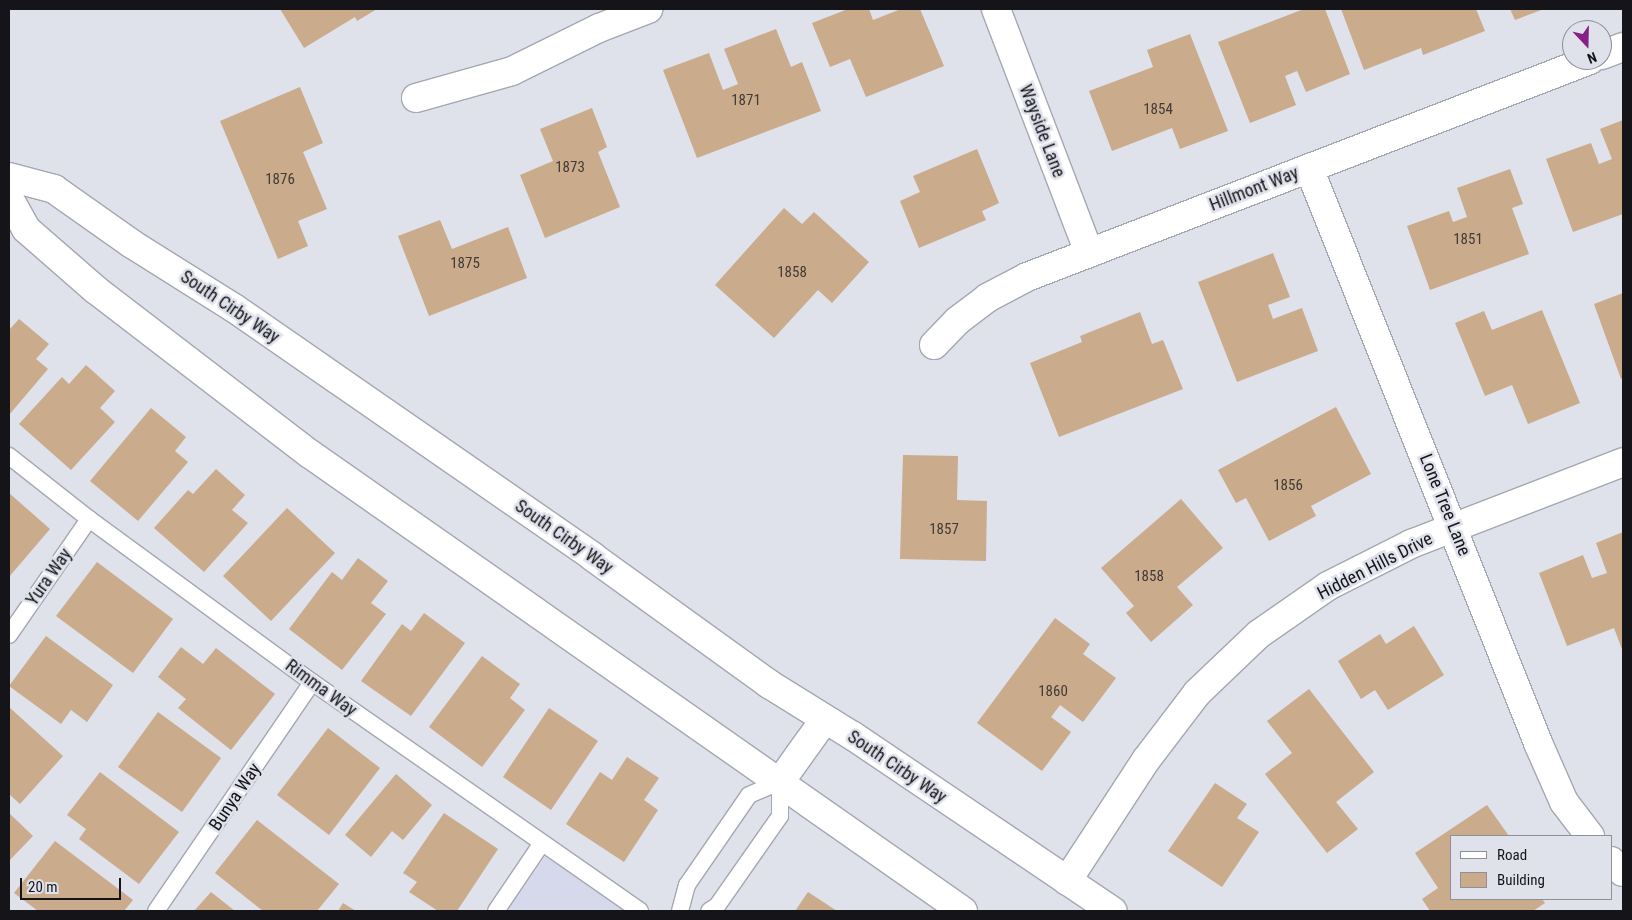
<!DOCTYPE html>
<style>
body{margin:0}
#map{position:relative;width:1632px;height:920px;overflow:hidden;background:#dfe1eb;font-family:"Roboto Condensed",sans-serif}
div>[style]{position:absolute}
.built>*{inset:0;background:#d6d9eb}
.building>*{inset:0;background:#caab8b}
.roads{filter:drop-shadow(1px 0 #a5a7b1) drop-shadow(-1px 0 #a5a7b1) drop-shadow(0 1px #a5a7b1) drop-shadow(0 -1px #a5a7b1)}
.lane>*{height:16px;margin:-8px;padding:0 8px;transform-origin:8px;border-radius:8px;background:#fff}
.street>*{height:28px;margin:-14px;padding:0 14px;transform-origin:14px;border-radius:14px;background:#fff}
.secondary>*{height:28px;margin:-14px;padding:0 14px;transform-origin:14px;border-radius:14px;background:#fff}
span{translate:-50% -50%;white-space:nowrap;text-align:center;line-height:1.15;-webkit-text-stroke:5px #dfe1eb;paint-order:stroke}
.number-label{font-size:15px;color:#423a36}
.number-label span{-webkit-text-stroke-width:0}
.street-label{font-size:18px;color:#151519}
.frame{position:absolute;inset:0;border:10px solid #151519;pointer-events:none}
.legend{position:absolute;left:1450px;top:835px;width:162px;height:65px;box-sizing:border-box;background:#dfe1eb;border:1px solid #8e8f97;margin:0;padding:6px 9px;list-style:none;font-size:15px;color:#151519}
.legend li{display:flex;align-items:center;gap:10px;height:25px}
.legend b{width:25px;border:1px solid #8e8f97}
.north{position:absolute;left:1562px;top:20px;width:50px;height:50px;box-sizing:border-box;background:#dfe1eb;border:1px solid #8e8f97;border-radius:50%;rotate:159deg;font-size:14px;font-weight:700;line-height:20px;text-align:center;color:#151519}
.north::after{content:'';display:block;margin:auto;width:18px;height:22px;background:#881f85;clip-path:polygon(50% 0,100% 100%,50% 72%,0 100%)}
.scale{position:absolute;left:20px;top:878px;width:101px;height:22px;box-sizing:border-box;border:2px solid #151519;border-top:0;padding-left:6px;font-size:15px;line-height:18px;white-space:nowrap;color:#151519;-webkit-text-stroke:4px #dfe1eb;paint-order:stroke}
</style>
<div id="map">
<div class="built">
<div style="clip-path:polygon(546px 855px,628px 911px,507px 911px)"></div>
</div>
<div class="building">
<div style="clip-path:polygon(280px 9px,377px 9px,357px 21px,355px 17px,304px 48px)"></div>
<div style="clip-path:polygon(848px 9px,869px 9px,873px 20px,901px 9px,920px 9px,944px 66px,866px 97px,850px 59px,830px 67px,812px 23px)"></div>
<div style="clip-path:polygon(1304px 9px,1325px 9px,1350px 74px,1306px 92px,1297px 71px,1285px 76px,1296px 105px,1250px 123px,1218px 42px)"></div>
<div style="clip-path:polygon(1341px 9px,1476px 9px,1485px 31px,1423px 55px,1421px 48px,1364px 70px)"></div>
<div style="clip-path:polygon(1510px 9px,1544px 9px,1515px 20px)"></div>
<div style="clip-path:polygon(776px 29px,791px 67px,802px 62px,821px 111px,697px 158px,663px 70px,709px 53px,723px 90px,738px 84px,724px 49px)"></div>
<div style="clip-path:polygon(1190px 34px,1228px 131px,1180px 149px,1172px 128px,1112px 151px,1089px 91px,1153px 67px,1147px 50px)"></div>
<div style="clip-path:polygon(300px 87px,323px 143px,303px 152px,327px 209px,298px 221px,308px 246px,278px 259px,220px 121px)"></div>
<div style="clip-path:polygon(592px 108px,607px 147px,598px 152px,620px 207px,545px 238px,520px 175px,553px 161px,540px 129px)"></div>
<div style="clip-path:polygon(1623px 120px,1623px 214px,1573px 232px,1546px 159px,1591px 143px,1599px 164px,1612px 159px,1600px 129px)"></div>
<div style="clip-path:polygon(977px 149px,999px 203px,982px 211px,986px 220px,919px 248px,900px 201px,920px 192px,913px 176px)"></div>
<div style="clip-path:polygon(1510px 169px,1523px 204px,1512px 208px,1529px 254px,1430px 290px,1407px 226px,1449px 211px,1453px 222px,1467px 217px,1457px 188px)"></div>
<div style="clip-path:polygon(784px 208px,802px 224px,814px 212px,869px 262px,832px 303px,818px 290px,774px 338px,715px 285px)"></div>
<div style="clip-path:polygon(440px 220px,452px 249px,508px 227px,527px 278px,429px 316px,398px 236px)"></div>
<div style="clip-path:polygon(1273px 253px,1290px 297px,1268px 305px,1273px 319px,1302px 308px,1318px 351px,1237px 382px,1198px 282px)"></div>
<div style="clip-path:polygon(1623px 293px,1623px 378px,1621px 379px,1594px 304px)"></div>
<div style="clip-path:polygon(1542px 310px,1580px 403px,1528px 424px,1512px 385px,1485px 396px,1455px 323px,1484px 311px,1492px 330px)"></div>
<div style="clip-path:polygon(1140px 312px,1152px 344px,1163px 340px,1183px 389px,1059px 437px,1030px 363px,1082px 342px,1080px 336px)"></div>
<div style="clip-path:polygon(19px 319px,49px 344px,36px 359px,48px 369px,9px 415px,9px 330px)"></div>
<div style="clip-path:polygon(86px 365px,115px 391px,100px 408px,115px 422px,71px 470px,19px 424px,62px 377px,69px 384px)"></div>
<div style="clip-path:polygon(1336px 407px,1371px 474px,1311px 506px,1316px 516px,1269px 541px,1246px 498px,1236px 503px,1218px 470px)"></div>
<div style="clip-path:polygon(151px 408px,186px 437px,175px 451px,188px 462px,138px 521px,90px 481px)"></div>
<div style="clip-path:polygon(903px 455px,958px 456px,957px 500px,987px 501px,986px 561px,900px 559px)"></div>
<div style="clip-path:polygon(216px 469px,245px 495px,232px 510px,248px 523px,204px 572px,154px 528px,188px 490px,193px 494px)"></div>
<div style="clip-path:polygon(9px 493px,50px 529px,9px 577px)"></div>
<div style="clip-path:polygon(1181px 499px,1223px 548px,1177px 587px,1193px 605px,1151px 642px,1126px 613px,1134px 606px,1101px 568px)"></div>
<div style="clip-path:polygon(287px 508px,335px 553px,271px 621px,223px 576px)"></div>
<div style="clip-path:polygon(1623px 532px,1623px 652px,1614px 628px,1567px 646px,1539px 573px,1583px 555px,1592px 578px,1607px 573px,1596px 543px)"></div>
<div style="clip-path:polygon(358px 558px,388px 581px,371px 603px,386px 614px,342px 670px,289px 629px,332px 572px,342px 580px)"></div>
<div style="clip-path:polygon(97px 562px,173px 619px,133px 673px,56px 616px)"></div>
<div style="clip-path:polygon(424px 613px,465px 643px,411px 716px,361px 681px,402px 624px,411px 631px)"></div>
<div style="clip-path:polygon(1055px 618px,1090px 644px,1083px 654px,1116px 678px,1083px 722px,1060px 705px,1051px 717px,1071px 732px,1042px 771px,977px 723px)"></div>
<div style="clip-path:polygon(1414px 626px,1444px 675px,1388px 710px,1375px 690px,1361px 699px,1338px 661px,1380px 634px,1386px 644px)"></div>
<div style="clip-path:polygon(46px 636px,113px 685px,87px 722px,71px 710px,61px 724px,9px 686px)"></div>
<div style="clip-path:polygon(181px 647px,203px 664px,216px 648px,275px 694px,231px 750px,178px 708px,186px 699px,158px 677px)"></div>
<div style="clip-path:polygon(482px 656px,520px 684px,510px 698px,525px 710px,482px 767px,429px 727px)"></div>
<div style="clip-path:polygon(1309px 689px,1374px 772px,1336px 802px,1358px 829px,1327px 853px,1265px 774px,1292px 753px,1267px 721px)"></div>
<div style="clip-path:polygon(9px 707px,63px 756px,20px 804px,9px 794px)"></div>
<div style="clip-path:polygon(549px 708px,598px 741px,551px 810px,503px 777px)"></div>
<div style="clip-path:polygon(158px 712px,221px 758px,182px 812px,118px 767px)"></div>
<div style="clip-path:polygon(328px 728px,380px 768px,329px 835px,277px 795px)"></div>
<div style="clip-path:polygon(627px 757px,659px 778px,644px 800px,658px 810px,624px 862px,566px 824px,600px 772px,612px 780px)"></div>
<div style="clip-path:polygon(100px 772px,179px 832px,139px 884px,79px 839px,86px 829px,67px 815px)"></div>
<div style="clip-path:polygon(396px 774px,432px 805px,403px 840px,392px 831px,371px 857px,345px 835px)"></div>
<div style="clip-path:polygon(1215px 783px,1247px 804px,1237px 818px,1259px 832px,1222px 887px,1168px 851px)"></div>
<div style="clip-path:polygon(1487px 805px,1509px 836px,1451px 836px,1451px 899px,1542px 899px,1545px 903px,1533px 911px,1430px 911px,1422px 899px,1438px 888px,1415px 853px)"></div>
<div style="clip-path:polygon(9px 813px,33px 836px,9px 861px)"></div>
<div style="clip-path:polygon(444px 813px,498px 849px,457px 911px,438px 911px,409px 892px,417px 882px,403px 873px)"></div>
<div style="clip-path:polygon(257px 820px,339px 884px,317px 911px,263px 911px,215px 873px)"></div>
<div style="clip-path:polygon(55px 841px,133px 900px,124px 911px,38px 911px,14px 893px)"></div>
<div style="clip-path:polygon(211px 892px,235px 911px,194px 911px)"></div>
<div style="clip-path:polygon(808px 892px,837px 911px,795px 911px)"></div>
<div style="clip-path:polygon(343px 903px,356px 911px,338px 911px)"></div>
</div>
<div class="roads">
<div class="lane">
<div style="left:9px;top:456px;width:102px;rotate:38.2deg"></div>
<div style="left:89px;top:519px;width:276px;rotate:36.2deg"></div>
<div style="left:312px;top:682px;width:400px;rotate:34.9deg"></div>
<div style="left:9px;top:635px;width:141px;rotate:-55.4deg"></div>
<div style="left:156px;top:911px;width:277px;rotate:-55.7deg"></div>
<div style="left:496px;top:911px;width:82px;rotate:-55.9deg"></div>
<div style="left:680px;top:911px;width:27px;rotate:-75deg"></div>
<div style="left:687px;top:885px;width:109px;rotate:-55.4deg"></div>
<div style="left:749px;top:795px;width:34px;rotate:-23deg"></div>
<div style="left:780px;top:782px;width:34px;rotate:90deg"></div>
<div style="left:780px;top:816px;width:110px;rotate:125deg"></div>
<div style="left:717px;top:906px;width:9px;rotate:148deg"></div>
</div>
<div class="street">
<div style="left:996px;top:9px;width:261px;rotate:69.1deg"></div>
<div style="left:1602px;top:55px;width:22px;rotate:-21deg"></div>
<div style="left:416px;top:98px;width:100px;rotate:-15.7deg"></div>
<div style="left:512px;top:71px;width:97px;rotate:-26.3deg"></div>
<div style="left:599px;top:28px;width:53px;rotate:-21.2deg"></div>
<div style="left:1309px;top:168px;width:619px;rotate:68.28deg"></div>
<div style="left:1538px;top:743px;width:64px;rotate:66.2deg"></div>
<div style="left:1564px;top:802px;width:43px;rotate:52.6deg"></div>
<div style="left:934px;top:345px;width:33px;rotate:-46deg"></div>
<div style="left:957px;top:321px;width:38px;rotate:-37deg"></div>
<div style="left:987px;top:298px;width:45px;rotate:-27.7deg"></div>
<div style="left:1027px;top:277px;width:603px;rotate:-21.08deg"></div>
<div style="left:1611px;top:861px;width:16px;rotate:43deg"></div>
<div style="left:1067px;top:881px;width:145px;rotate:-56.9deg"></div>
<div style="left:1146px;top:760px;width:84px;rotate:-52.7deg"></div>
<div style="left:1197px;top:693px;width:86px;rotate:-43.6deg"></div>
<div style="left:1259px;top:634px;width:84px;rotate:-34.8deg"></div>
<div style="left:1328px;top:586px;width:93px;rotate:-26.8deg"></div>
<div style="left:1411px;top:544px;width:227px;rotate:-21.1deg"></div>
</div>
<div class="secondary">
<div style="left:9px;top:177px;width:47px;rotate:14.9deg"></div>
<div style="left:54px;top:189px;width:95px;rotate:35.2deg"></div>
<div style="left:132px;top:244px;width:120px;rotate:32.1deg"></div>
<div style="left:234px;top:308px;width:437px;rotate:34.7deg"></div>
<div style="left:593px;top:557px;width:217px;rotate:35.8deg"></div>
<div style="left:769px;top:684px;width:99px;rotate:31.8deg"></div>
<div style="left:853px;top:736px;width:313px;rotate:34deg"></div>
<div style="left:9px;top:198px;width:35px;rotate:61deg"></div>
<div style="left:26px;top:229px;width:93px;rotate:41.1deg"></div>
<div style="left:96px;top:290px;width:270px;rotate:37.5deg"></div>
<div style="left:310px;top:454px;width:797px;rotate:34.99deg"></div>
<div style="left:780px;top:782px;width:77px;rotate:-54.5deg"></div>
</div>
</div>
<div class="number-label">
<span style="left:746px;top:101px">1871</span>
<span style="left:1158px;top:110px">1854</span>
<span style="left:570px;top:168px">1873</span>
<span style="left:280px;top:180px">1876</span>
<span style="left:1468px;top:240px">1851</span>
<span style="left:465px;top:264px">1875</span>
<span style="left:792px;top:273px">1858</span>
<span style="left:1288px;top:486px">1856</span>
<span style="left:944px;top:530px">1857</span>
<span style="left:1149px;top:577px">1858</span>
<span style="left:1053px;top:692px">1860</span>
</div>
<div class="street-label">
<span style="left:1042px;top:131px;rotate:69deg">Wayside Lane</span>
<span style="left:1254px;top:189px;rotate:-21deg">Hillmont Way</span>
<span style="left:230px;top:307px;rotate:34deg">South Cirby Way</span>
<span style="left:1445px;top:505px;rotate:68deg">Lone Tree Lane</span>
<span style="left:564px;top:537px;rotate:35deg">South Cirby Way</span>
<span style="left:1375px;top:566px;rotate:-27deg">Hidden Hills Drive</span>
<span style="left:49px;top:577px;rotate:-55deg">Yura Way</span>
<span style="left:321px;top:688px;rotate:36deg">Rimma Way</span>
<span style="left:897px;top:767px;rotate:34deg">South Cirby Way</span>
<span style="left:235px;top:797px;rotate:-56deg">Bunya Way</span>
</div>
<div class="frame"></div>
<ul class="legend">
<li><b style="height:6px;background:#fff"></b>Road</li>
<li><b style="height:14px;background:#caab8b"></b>Building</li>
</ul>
<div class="north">N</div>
<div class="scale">20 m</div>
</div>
